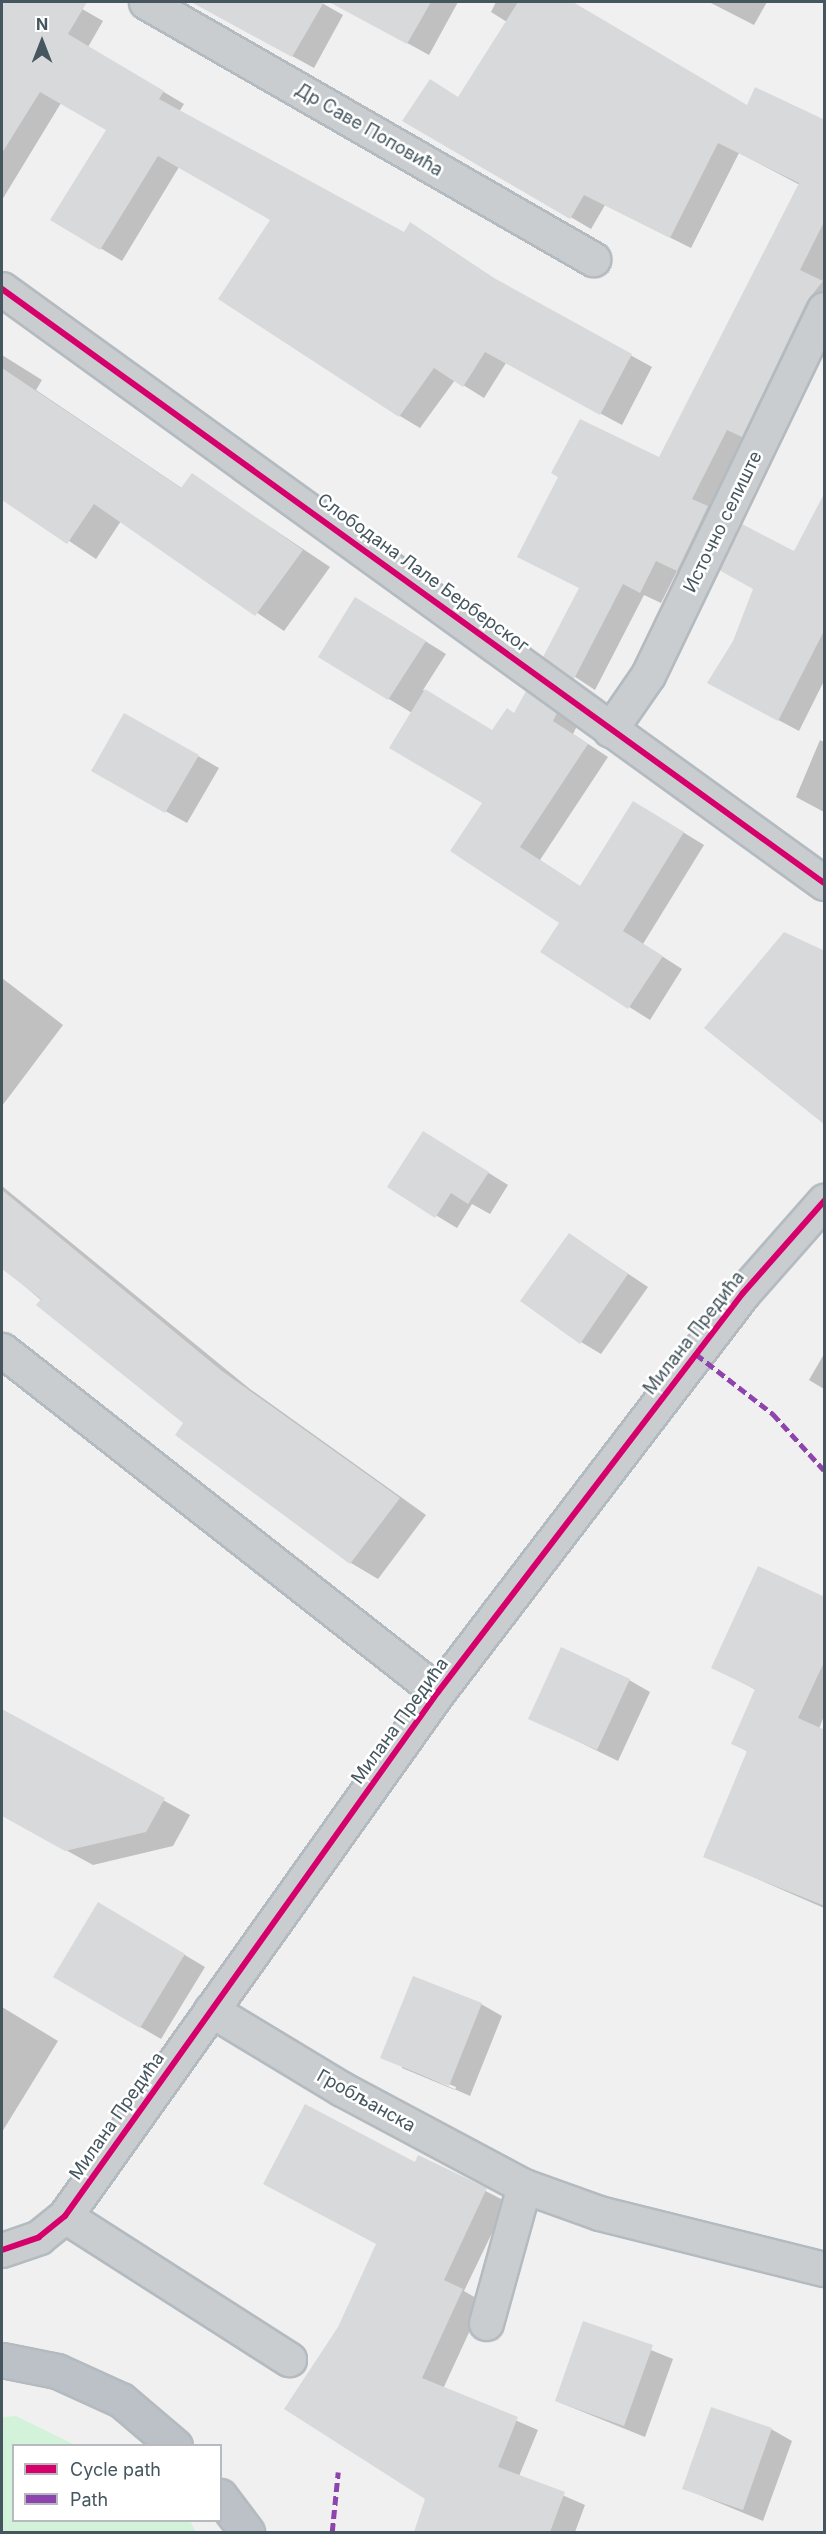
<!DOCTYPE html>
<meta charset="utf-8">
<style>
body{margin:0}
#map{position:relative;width:826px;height:2534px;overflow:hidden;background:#f1f0f0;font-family:Inter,sans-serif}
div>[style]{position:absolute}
.green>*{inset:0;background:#d3f2da}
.shadow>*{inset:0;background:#0003}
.building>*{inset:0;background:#d8d9da}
.roads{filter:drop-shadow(2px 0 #b4bbc0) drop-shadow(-2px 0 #b4bbc0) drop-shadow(0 2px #b4bbc0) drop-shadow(0 -2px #b4bbc0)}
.minor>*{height:33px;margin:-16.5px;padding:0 16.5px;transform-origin:16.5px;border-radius:16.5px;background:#c9cdcf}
.highway>*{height:33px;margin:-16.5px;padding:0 16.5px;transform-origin:16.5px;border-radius:16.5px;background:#bbc1c6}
.quiet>*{height:4.5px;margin-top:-2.25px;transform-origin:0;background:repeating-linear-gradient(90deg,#8e44ad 0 9px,transparent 0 13.5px)}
.cycleway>*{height:6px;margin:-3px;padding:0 3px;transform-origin:3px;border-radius:3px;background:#d6006c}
span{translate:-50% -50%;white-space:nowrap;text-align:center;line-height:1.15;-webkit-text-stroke:5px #fff;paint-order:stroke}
.street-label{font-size:18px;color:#45565f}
.frame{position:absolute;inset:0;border:3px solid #45565f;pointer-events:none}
.legend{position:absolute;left:12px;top:2444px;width:210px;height:78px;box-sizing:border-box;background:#fff;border:2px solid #b5bbbf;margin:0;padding:8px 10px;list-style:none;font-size:18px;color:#45565f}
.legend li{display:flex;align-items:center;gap:12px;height:30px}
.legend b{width:30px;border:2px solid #b5bbbf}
.north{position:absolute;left:12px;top:12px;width:60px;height:60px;-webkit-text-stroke:4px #fff;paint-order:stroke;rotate:0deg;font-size:16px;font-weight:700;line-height:24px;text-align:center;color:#45565f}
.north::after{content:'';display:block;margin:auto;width:21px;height:27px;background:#45565f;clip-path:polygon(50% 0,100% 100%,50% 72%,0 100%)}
</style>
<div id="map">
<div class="green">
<div style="clip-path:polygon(16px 2416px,75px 2445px,14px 2446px,14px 2520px,190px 2521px,196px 2532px,2px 2532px,2px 2417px)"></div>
</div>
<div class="shadow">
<div style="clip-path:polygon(2px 2px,70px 2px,103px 21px,88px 47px,184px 104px,179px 112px,404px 234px,411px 224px,510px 289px,652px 367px,622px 425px,506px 363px,484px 398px,455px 380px,420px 428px,400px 416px,272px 219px,179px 167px,122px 261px,52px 219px,108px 130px,61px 103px,2px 200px)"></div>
<div style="clip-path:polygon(194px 2px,320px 2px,343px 15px,314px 68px)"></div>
<div style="clip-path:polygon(342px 2px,458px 2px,429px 55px,340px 6px)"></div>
<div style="clip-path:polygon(496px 2px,548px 2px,747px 107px,824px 122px,824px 319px,698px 581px,677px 571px,661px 603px,644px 595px,595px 690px,545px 657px,660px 459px,800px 185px,739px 153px,691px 248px,605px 205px,591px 229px,405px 120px,430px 81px,459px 98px,507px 22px,491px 12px)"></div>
<div style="clip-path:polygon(709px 2px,767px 2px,754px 25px)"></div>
<div style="clip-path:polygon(2px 355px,42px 380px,36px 390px,183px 489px,192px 475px,330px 567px,284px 631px,121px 521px,96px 559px,2px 496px)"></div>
<div style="clip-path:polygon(824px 496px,824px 681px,799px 731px,730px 694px)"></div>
<div style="clip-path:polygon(377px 611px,446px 654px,423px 690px,493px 732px,515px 715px,526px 693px,577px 726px,573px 734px,608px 757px,540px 860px,581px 887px,655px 815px,704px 845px,643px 944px,682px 969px,650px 1020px,542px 952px,561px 922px,484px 803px,412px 713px,320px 657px)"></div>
<div style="clip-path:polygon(820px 740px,824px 742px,824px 812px,796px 797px)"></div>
<div style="clip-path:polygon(198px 756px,219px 768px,187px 823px,93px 771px)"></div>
<div style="clip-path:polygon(2px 978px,63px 1025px,2px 1106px)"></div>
<div style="clip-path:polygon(444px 1145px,508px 1185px,490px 1214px,472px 1204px,457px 1228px,389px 1187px)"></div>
<div style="clip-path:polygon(2px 1186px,250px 1389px,426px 1515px,378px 1579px,351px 1563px,2px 1267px)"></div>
<div style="clip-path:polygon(570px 1235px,648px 1287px,601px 1354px,581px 1342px)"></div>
<div style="clip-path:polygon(824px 1354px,824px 1389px,809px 1380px)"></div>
<div style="clip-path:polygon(824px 1598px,824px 1716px,819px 1729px,824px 1731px,824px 1908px,705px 1856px,748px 1752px,733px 1743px,756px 1690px,713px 1667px)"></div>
<div style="clip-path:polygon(629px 1680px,650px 1692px,618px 1761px,530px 1718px)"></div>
<div style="clip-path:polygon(2px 1711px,190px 1815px,173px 1846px,93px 1865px,2px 1815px)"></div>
<div style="clip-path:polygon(99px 1904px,205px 1967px,161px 2039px,55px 1977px)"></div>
<div style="clip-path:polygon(evenodd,481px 2004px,502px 2016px,470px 2096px,382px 2057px,481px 2004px,402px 2065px,456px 2087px,455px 2090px,402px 2068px,402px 2065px)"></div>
<div style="clip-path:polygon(2px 2007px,58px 2041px,2px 2132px)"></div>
<div style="clip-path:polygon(419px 2157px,507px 2202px,464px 2291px,483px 2302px,443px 2389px,538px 2430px,519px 2476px,585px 2505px,575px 2532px,416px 2532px,427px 2499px,339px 2327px,378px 2244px,265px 2184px,416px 2164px)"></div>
<div style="clip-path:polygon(584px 2323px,673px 2359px,645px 2437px,556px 2401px)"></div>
<div style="clip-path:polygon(771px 2429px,792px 2441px,763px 2521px,683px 2488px)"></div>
</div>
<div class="building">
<div style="clip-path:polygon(2px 2px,87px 2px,68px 34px,164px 91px,159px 99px,404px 232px,410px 222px,494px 278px,632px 354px,600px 415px,485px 352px,463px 387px,434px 368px,399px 417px,218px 299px,270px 220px,158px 156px,100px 250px,50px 220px,106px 130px,40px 92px,2px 153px)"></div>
<div style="clip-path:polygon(191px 2px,324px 2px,292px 57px)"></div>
<div style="clip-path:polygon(329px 2px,431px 2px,407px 44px)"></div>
<div style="clip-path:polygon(518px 2px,573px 2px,747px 105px,755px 87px,825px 120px,825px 220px,800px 270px,823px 281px,807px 301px,742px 437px,727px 430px,692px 499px,708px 506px,677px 571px,656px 561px,640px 593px,623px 584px,574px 679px,543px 657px,579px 588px,517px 557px,558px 477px,551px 473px,580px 419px,659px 457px,799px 183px,718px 143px,670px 238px,584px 195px,570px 219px,402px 121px,430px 79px,458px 97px)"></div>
<div style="clip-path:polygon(2px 368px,181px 488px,192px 473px,303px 550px,255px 616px,94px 504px,67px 544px,2px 500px)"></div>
<div style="clip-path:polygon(825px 492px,825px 629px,778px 721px,707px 683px,733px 641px,753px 589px,719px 570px,742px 524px,794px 551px)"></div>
<div style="clip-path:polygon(355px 597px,426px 641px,388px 700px,318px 657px)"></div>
<div style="clip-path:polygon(425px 689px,492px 730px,507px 708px,514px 713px,526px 691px,557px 713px,553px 721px,588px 744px,520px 847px,580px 886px,633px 801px,684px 832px,623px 931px,663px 956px,628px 1009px,540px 952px,559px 923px,450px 851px,482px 803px,389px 748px)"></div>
<div style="clip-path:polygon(124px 713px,199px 755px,165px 813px,91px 771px)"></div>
<div style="clip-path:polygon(784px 932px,825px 951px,825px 1125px,704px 1028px)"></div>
<div style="clip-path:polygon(423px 1131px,489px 1172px,468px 1204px,451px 1193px,435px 1218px,387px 1187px)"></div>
<div style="clip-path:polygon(2px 1190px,222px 1371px,400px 1498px,350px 1564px,175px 1435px,183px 1423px,36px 1305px,41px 1299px,2px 1269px)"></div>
<div style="clip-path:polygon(569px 1233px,628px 1274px,580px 1344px,520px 1301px)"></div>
<div style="clip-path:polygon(758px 1566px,825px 1597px,825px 1660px,798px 1718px,825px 1730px,825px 1906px,703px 1857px,747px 1751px,731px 1744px,755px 1689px,711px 1668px)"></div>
<div style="clip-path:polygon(561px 1647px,630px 1679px,597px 1750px,528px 1719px)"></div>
<div style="clip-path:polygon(2px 1709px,165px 1798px,146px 1832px,65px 1851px,2px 1816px)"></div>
<div style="clip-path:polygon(98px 1902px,185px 1954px,140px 2028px,53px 1977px)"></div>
<div style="clip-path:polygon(413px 1976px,482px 2003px,449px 2086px,380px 2058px)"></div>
<div style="clip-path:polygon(305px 2104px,415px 2162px,418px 2155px,487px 2188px,444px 2280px,463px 2289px,422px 2378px,518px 2417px,498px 2467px,565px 2492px,550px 2532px,414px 2532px,425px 2499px,284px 2409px,338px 2327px,376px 2244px,263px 2184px)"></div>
<div style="clip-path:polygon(583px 2321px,653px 2345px,624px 2426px,555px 2401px)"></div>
<div style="clip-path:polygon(711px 2407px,772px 2428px,743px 2510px,682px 2489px)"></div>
</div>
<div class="roads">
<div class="minor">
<div style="left:146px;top:2px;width:516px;rotate:29.9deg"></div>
<div style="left:2px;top:289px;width:1014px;rotate:35.85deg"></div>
<div style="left:610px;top:730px;width:67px;rotate:-55.4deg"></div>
<div style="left:648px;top:675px;width:406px;rotate:-64.3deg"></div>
<div style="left:2px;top:1350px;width:554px;rotate:38.11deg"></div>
<div style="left:211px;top:2010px;width:153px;rotate:31.1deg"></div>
<div style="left:342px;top:2089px;width:206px;rotate:28.1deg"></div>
<div style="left:524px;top:2186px;width:80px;rotate:19.8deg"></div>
<div style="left:599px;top:2213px;width:232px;rotate:14deg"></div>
<div style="left:65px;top:2216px;width:266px;rotate:32.6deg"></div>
<div style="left:2px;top:2250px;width:39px;rotate:-19deg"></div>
<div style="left:39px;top:2237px;width:33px;rotate:-39deg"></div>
<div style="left:65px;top:2216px;width:643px;rotate:-54.56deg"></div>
<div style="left:438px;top:1692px;width:502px;rotate:-52.61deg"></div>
<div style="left:743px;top:1293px;width:123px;rotate:-48.6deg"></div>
<div style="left:486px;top:2323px;width:142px;rotate:-74.5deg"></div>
</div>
<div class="highway">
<div style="left:2px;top:2360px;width:56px;rotate:11.3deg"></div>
<div style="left:57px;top:2371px;width:70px;rotate:24.4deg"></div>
<div style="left:121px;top:2400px;width:71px;rotate:40.4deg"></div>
<div style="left:220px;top:2496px;width:45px;rotate:53.1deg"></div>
</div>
</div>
<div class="quiet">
<div style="left:696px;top:1354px;width:98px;rotate:37.9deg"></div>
<div style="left:773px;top:1414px;width:76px;rotate:47.7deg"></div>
<div style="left:332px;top:2532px;width:60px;rotate:-84.3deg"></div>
</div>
<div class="cycleway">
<div style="left:2px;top:289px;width:1014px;rotate:35.85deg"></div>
<div style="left:2px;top:2250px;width:39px;rotate:-19deg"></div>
<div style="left:39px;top:2237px;width:33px;rotate:-39deg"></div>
<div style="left:65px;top:2216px;width:643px;rotate:-54.56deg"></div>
<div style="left:438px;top:1692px;width:502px;rotate:-52.61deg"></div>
<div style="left:743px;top:1293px;width:123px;rotate:-48.6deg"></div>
</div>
<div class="street-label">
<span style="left:369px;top:130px;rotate:30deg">Др Саве Поповића</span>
<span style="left:723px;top:522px;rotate:-64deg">Источно селиште</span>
<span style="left:423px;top:573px;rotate:36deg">Слободана Лале Берберског</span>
<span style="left:694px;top:1333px;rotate:-52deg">Милана Предића</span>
<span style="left:400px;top:1721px;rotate:-54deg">Милана Предића</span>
<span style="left:366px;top:2101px;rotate:29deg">Гробљанска</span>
<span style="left:117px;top:2116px;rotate:-55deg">Милана Предића</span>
</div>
<div class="frame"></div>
<ul class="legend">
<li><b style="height:8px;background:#d6006c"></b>Cycle path</li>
<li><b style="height:8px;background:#8e44ad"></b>Path</li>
</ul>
<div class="north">N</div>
</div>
